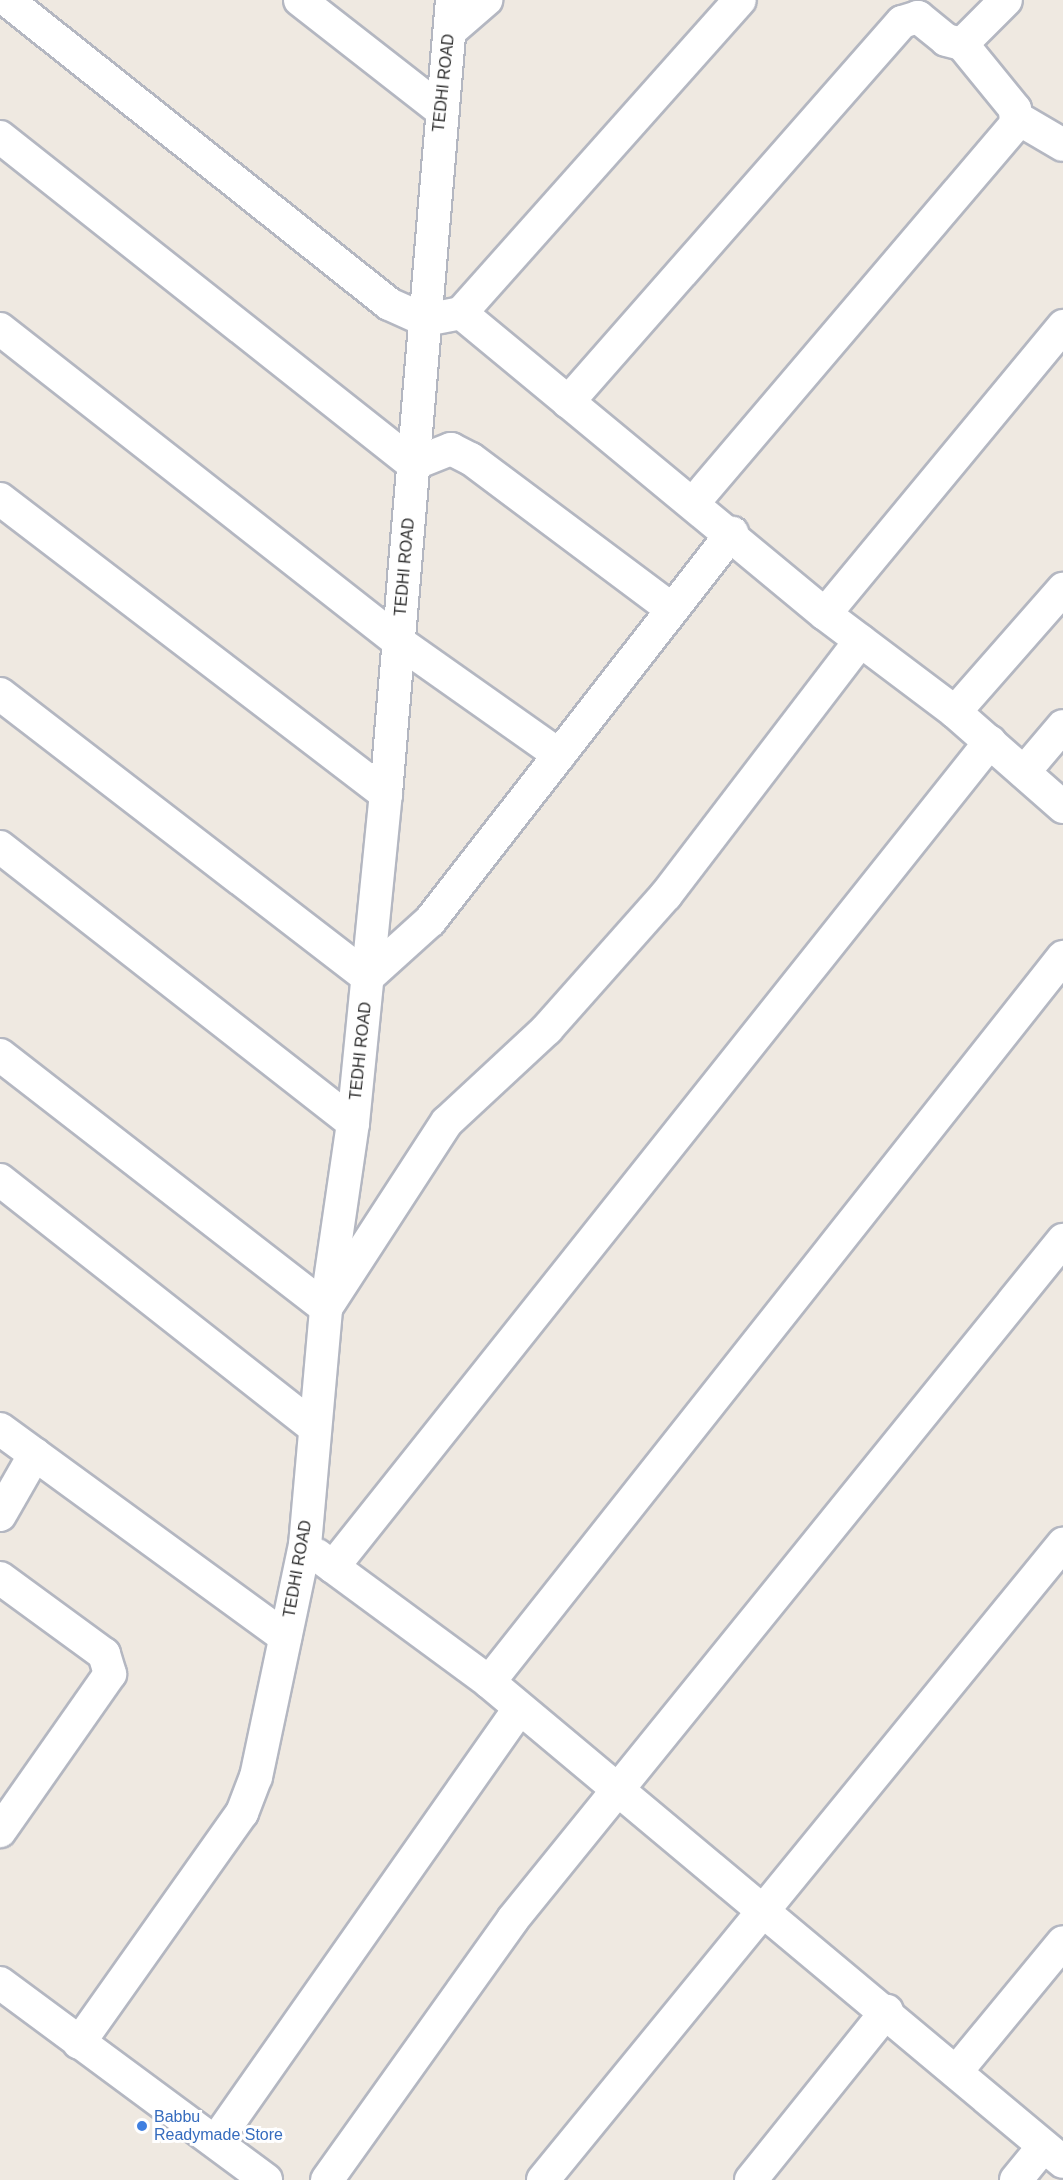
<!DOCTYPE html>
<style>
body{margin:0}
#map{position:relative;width:1063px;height:2180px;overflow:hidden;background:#efe9e1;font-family:Arial,sans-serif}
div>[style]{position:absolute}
.roads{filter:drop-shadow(2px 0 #b4b7c1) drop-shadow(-2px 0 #b4b7c1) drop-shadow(0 2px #b4b7c1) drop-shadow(0 -2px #b4b7c1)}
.street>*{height:32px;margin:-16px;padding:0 16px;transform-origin:16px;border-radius:16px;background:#fff}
.dots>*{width:16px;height:16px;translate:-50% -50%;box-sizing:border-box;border:3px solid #fff;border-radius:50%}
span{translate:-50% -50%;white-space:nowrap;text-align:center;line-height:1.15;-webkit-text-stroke:6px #fff;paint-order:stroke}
.street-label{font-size:16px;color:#2e2e2e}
.shop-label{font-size:16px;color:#366cbe}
.left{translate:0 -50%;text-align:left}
</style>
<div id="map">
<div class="roads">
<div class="street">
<div style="left:7px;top:0;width:488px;rotate:38.5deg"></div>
<div style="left:389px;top:304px;width:39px;rotate:24deg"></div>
<div style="left:425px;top:320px;width:37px;rotate:-11deg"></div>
<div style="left:461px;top:313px;width:419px;rotate:-48.3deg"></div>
<div style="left:300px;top:0;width:179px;rotate:38deg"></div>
<div style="left:450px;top:31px;width:48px;rotate:-40.7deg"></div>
<div style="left:1017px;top:118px;width:53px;rotate:30.4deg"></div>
<div style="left:0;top:137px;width:527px;rotate:38.37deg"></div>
<div style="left:413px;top:464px;width:41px;rotate:-21.5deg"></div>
<div style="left:451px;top:449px;width:22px;rotate:27deg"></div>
<div style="left:471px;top:459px;width:249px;rotate:36.8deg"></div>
<div style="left:461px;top:313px;width:472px;rotate:39.6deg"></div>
<div style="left:825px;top:614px;width:163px;rotate:37deg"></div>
<div style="left:955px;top:712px;width:144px;rotate:41.3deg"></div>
<div style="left:0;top:329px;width:507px;rotate:38.11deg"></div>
<div style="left:399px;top:642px;width:196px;rotate:35.2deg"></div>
<div style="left:568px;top:402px;width:506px;rotate:-48.69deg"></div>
<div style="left:902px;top:22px;width:17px;rotate:-17deg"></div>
<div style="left:918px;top:17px;width:36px;rotate:39deg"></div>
<div style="left:946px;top:40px;width:16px;rotate:14deg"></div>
<div style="left:962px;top:44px;width:62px;rotate:-45deg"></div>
<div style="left:0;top:499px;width:486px;rotate:37.4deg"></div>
<div style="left:695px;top:501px;width:495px;rotate:-49.6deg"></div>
<div style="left:1016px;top:124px;width:15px;rotate:-94deg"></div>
<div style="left:1015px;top:109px;width:84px;rotate:-129.2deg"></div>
<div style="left:825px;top:614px;width:374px;rotate:-50.4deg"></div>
<div style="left:0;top:694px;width:464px;rotate:37.6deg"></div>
<div style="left:368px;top:977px;width:84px;rotate:-42.1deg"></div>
<div style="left:430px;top:921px;width:492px;rotate:-52.1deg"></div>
<div style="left:955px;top:712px;width:164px;rotate:-48.7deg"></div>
<div style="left:1024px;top:772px;width:60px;rotate:-49.7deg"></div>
<div style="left:0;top:847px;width:448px;rotate:38deg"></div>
<div style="left:0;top:1055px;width:413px;rotate:37.8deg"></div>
<div style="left:326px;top:1308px;width:222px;rotate:-57deg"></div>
<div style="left:447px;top:1122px;width:137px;rotate:-42.9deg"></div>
<div style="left:547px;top:1029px;width:179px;rotate:-48.4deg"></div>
<div style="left:666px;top:895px;width:320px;rotate:-52.6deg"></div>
<div style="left:0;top:1180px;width:400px;rotate:38.2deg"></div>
<div style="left:0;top:1429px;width:353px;rotate:36.1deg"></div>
<div style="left:0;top:1515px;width:70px;rotate:-60.2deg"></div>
<div style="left:317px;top:1555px;width:214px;rotate:36.4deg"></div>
<div style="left:489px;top:1682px;width:748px;rotate:39.9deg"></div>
<div style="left:333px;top:1567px;width:1055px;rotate:-51.47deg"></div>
<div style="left:0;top:1578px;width:129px;rotate:36.2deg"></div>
<div style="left:104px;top:1654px;width:21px;rotate:73deg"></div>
<div style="left:110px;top:1674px;width:192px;rotate:125deg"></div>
<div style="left:489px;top:1682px;width:925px;rotate:-51.63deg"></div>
<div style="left:0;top:1983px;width:331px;rotate:36.5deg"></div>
<div style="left:79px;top:2043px;width:282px;rotate:-54.7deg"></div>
<div style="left:242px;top:1813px;width:39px;rotate:-69deg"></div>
<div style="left:256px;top:1777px;width:237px;rotate:-78.1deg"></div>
<div style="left:305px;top:1545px;width:238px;rotate:-84.9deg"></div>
<div style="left:326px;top:1308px;width:187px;rotate:-81.7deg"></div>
<div style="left:353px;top:1123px;width:331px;rotate:-84.3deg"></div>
<div style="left:386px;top:794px;width:797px;rotate:-85.25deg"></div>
<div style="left:956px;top:2072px;width:168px;rotate:-50.5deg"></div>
<div style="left:216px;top:2141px;width:528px;rotate:-54.95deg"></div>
<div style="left:327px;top:2180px;width:320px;rotate:-54.5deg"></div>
<div style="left:513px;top:1919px;width:874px;rotate:-50.99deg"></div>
<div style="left:543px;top:2180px;width:822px;rotate:-50.73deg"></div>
<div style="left:751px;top:2180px;width:217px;rotate:-51.2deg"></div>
<div style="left:1016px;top:2180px;width:43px;rotate:-50.7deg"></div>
</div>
</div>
<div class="dots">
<div style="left:142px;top:2126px;background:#3f7fe0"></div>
</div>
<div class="street-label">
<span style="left:444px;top:83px;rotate:-84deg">TEDHI ROAD</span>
<span style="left:405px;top:567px;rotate:-85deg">TEDHI ROAD</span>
<span style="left:361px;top:1051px;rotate:-84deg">TEDHI ROAD</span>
<span style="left:298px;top:1569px;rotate:-80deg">TEDHI ROAD</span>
</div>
<div class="shop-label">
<span class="left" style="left:154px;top:2126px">Babbu<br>Readymade Store</span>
</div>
</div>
